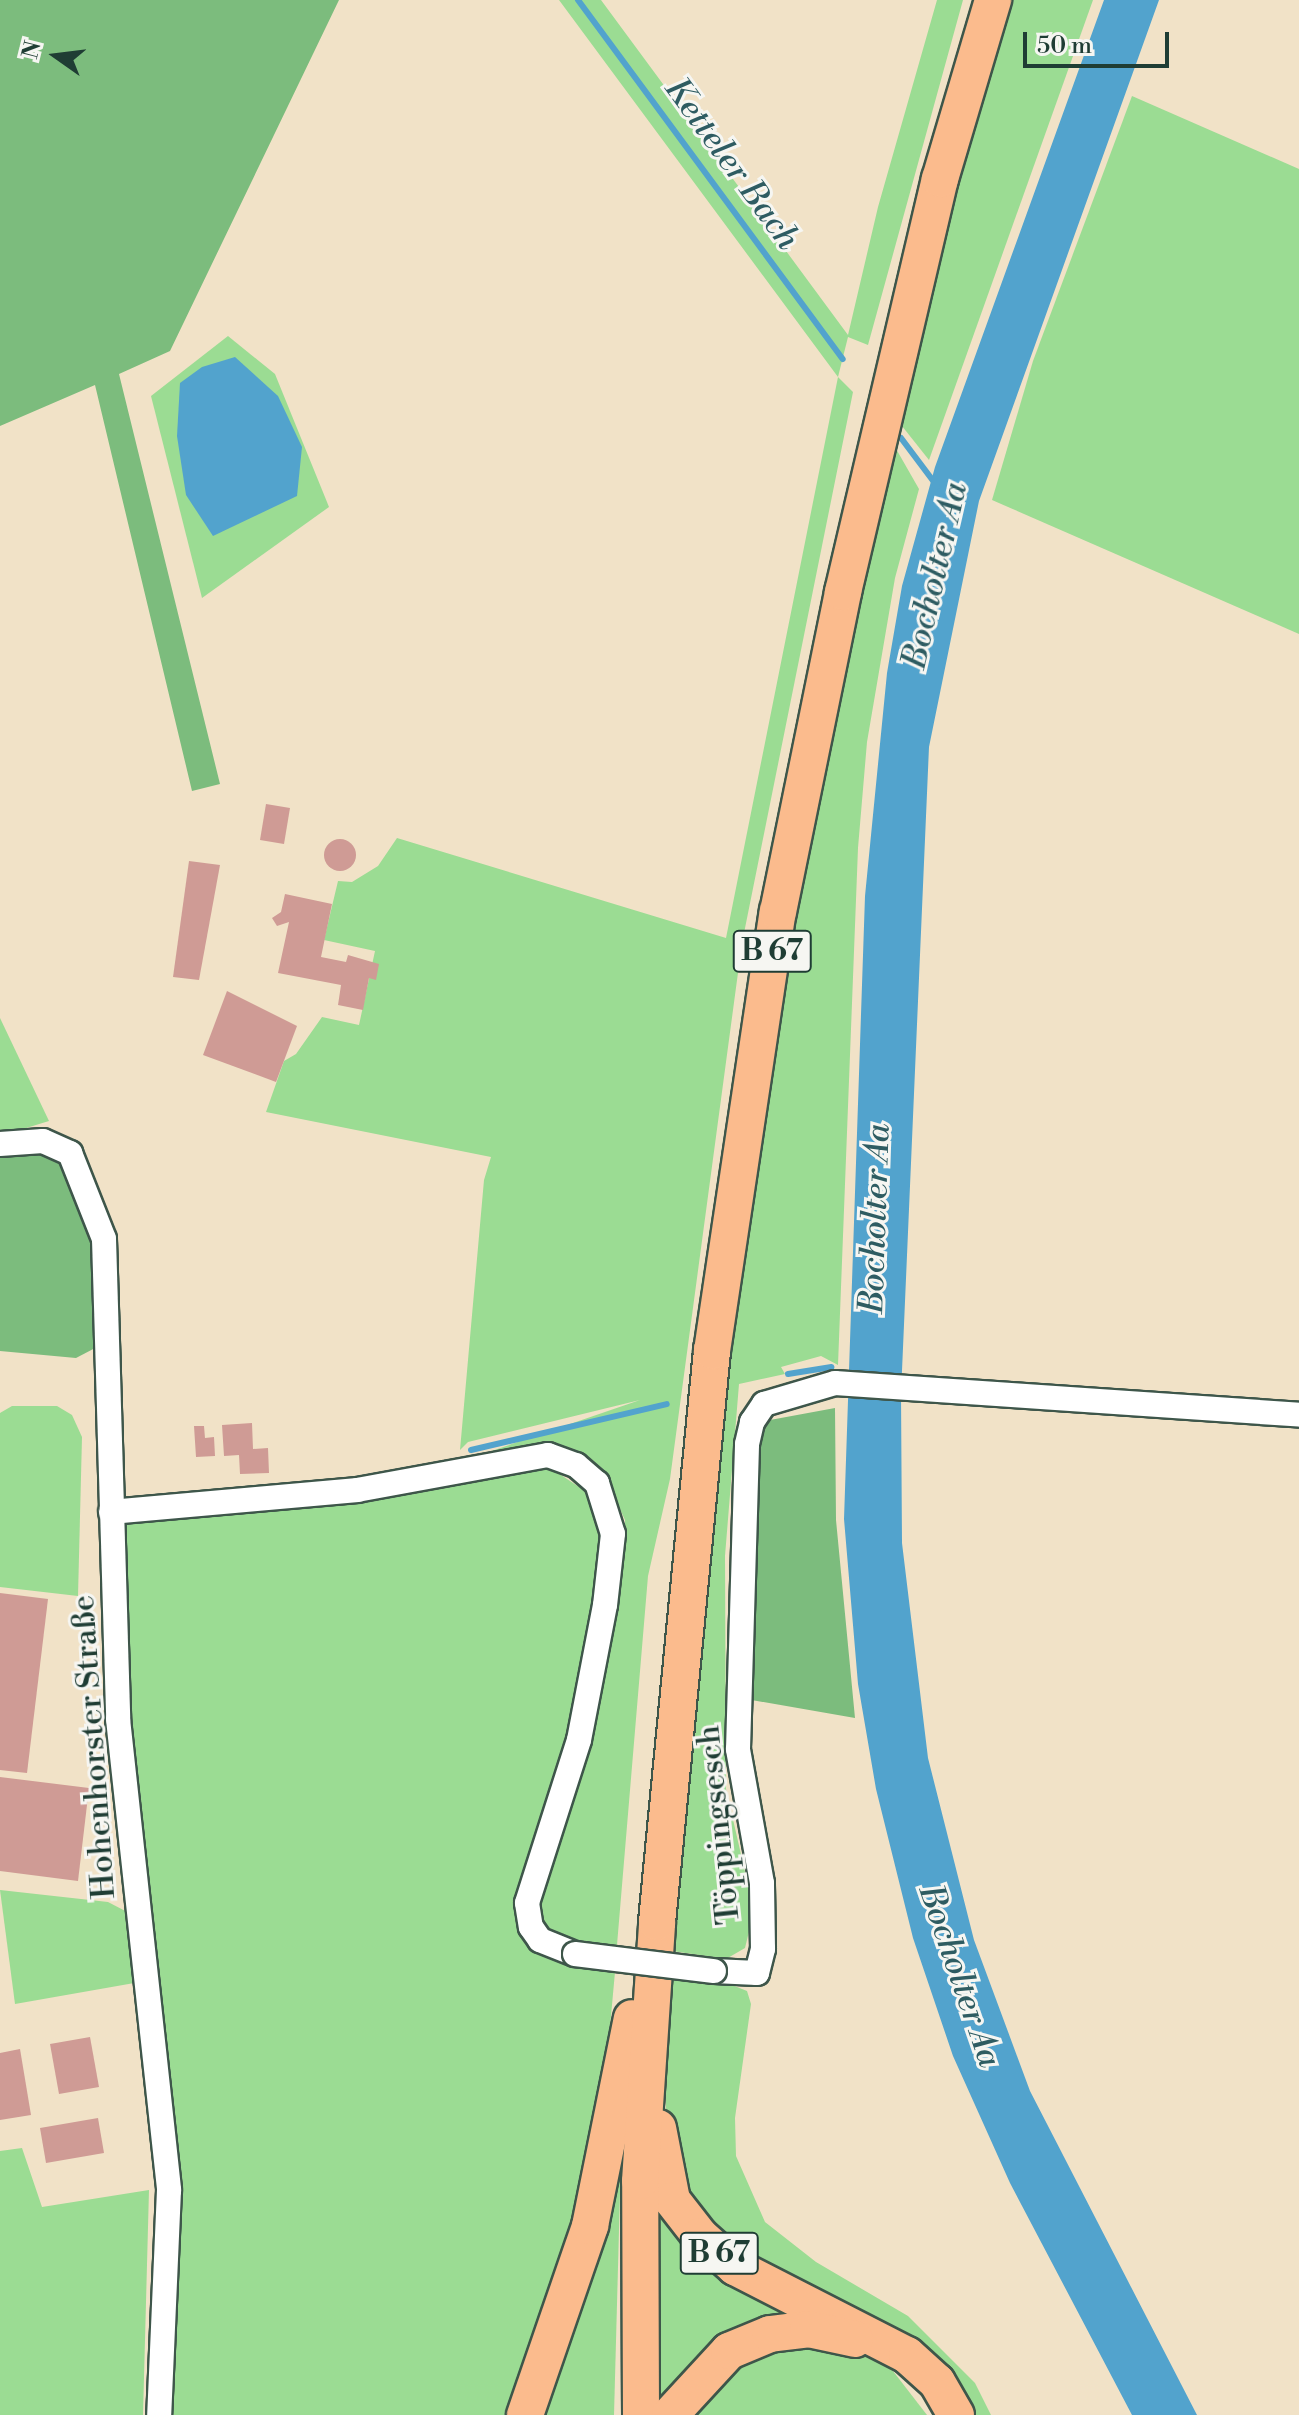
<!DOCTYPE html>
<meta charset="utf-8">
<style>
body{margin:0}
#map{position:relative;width:1299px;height:2415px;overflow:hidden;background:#f1e2c7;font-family:"Libre Bodoni",serif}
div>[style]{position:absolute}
.green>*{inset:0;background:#9bdc93}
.forest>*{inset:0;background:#7cbc7d}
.water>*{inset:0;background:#52a3cd}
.stream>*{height:6px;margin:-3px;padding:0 3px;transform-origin:3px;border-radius:3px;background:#52a3cd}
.building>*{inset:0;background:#cf9b95}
.round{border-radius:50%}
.roads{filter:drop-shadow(2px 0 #3e564a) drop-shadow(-2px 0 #3e564a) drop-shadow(0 2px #3e564a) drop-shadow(0 -2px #3e564a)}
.minor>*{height:24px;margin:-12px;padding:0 12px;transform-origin:12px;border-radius:12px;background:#fff}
.highway>*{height:36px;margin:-18px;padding:0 18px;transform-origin:18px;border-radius:18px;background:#fbbb8d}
.bridges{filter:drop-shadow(2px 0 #3e564a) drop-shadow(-2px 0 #3e564a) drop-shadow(0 2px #3e564a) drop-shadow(0 -2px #3e564a)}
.minor-bridge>*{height:24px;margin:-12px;padding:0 12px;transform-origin:12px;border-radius:12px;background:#fff}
span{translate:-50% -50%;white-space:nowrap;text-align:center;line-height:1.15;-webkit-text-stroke:6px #f6f6f2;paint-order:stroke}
.shield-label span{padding:2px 6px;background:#f6f6f2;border:2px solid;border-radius:6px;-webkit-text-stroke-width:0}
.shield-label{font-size:30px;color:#1f3d34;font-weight:700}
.street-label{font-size:32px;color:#1f3d34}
.water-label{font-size:34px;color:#2e5c62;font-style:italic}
.north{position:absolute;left:16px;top:16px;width:80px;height:80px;-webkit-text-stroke:6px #f6f6f2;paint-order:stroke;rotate:284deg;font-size:22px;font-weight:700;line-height:32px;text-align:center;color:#1f3d34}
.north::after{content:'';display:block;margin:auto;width:28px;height:36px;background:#1f3d34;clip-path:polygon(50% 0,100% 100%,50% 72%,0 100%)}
.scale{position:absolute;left:1023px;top:32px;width:146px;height:36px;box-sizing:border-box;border:4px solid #1f3d34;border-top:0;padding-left:10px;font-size:24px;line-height:28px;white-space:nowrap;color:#1f3d34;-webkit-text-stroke:6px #f6f6f2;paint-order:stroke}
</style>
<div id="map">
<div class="green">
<div style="clip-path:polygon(559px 0,601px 0,848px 335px,878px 207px,937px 0,963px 0,868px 345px,848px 337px,838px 377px,853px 392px,742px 943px,670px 1479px,648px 1576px,617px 1945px,560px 1940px,539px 1925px,534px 1900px,602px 1675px,625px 1555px,625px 1520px,607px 1481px,574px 1453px,474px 1457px,640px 1400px,468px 1442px,460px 1450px,484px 1180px,491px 1157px,266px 1112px,284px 1061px,296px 1054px,322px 1017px,359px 1025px,375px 951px,324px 940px,338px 881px,352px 882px,378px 866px,397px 838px,726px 938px,838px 377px)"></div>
<div style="clip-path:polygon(1003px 0,1093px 0,929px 460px,898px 421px)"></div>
<div style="clip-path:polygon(1132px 96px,1299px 169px,1299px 634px,992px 500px,1033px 361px)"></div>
<div style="clip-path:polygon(228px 336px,275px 374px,329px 507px,202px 598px,151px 396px)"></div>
<div style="clip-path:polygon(891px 440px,919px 489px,895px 578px,867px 742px,858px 848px,838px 1365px,821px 1356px,781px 1367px,785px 1374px,739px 1384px,725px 1556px,726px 1789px,754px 1911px,745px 1948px,726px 1959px,672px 1951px,702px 1551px,771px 1027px)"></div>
<div style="clip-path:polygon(0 1018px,49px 1121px,0 1136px)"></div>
<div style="clip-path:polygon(12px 1406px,57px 1406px,72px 1415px,82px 1437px,78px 1596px,0 1587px,0 1413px)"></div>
<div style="clip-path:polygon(552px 1469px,591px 1495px,601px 1521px,602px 1552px,582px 1685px,546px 1819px,516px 1894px,516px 1915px,521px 1934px,537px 1952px,615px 1972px,607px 2060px,582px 2200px,509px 2415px,172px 2415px,178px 2247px,173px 2108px,131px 1755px,123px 1519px)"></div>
<div style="clip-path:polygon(0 1890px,108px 1902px,133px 1915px,140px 1982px,15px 2004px)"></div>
<div style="clip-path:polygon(668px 1976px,715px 1984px,717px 1979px,747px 1991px,751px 2004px,735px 2118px,736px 2156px,765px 2222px,816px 2262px,908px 2316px,975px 2383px,991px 2415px,964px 2415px,700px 2228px,665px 2149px)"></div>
<div style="clip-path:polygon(22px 2148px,42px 2207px,149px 2190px,143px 2415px,0 2415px,0 2151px)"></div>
<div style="clip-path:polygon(621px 2156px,614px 2415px,536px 2415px)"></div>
<div style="clip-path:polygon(659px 2187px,788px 2305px,798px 2323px,662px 2415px,645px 2363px)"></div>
<div style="clip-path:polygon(852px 2343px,886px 2362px,927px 2415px,681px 2415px,757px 2348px)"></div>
</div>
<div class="forest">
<div style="clip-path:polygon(0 0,339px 0,170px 351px,119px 374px,220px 784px,192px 791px,95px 385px,0 426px)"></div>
<div style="clip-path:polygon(24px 1145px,66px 1165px,91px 1213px,99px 1346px,76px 1358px,0 1351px,0 1150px)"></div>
<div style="clip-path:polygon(835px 1408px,836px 1520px,855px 1718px,746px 1699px,760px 1435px,770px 1420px)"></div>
</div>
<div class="water">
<div style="clip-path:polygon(1104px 0,1159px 0,979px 501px,929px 747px,901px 1394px,902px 1543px,928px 1758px,974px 1940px,1030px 2091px,1197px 2415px,1132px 2415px,1010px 2183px,953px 2056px,913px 1938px,876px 1789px,858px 1684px,844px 1519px,865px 896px,887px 673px,902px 586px,935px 467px)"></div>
<div style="clip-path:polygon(235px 357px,278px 396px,302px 447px,297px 496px,213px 536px,186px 495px,177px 436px,180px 383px,202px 367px)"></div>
</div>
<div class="stream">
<div style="left:578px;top:0;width:446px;rotate:53.6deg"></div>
<div style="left:901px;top:438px;width:60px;rotate:53.1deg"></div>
<div style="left:788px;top:1374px;width:44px;rotate:-9.2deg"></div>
<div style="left:471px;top:1450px;width:201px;rotate:-13.2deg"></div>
</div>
<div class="building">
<div style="clip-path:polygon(266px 804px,290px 808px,284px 844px,260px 840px)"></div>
<div class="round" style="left:324px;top:839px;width:32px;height:32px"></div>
<div style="clip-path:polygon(189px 861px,220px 865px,199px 980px,173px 977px)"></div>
<div style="clip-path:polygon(285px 894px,332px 904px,321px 957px,346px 962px,348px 955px,379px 964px,376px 980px,369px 978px,363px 1010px,338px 1005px,341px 985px,278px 973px,289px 922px,277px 926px,272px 918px,281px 912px)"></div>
<div style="clip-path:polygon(227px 991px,297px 1026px,276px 1082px,203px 1055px)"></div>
<div style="clip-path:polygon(252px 1423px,253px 1449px,268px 1448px,269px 1473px,240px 1474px,239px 1455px,224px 1456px,222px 1425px)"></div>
<div style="clip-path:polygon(194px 1426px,204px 1426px,205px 1438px,214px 1437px,215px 1456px,196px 1457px)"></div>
<div style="clip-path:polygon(0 1593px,48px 1599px,27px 1773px,0 1770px)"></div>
<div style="clip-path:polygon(0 1777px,89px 1788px,78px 1881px,0 1871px)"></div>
<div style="clip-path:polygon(90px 2037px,99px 2087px,59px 2094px,50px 2044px)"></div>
<div style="clip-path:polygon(20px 2049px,31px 2115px,0 2120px,0 2053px)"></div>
<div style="clip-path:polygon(98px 2118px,104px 2153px,46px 2163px,40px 2128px)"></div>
</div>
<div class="roads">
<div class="minor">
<div style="left:0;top:1144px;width:43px;rotate:-4deg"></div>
<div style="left:43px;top:1141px;width:30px;rotate:24deg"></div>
<div style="left:70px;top:1153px;width:92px;rotate:68.4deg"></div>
<div style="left:104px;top:1239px;width:480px;rotate:88.3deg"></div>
<div style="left:118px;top:1719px;width:474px;rotate:83.8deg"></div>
<div style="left:169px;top:2190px;width:225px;rotate:92.5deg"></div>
<div style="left:111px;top:1512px;width:247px;rotate:-5.1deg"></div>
<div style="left:357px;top:1490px;width:194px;rotate:-10.4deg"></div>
<div style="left:548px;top:1455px;width:30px;rotate:20deg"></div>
<div style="left:576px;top:1465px;width:28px;rotate:41deg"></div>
<div style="left:597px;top:1483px;width:53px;rotate:72.6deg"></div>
<div style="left:613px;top:1534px;width:71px;rotate:96.4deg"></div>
<div style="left:605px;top:1605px;width:137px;rotate:100.9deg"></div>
<div style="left:579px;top:1740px;width:171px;rotate:107.7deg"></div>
<div style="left:527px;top:1903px;width:24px;rotate:81deg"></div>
<div style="left:531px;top:1927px;width:16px;rotate:55deg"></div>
<div style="left:540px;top:1940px;width:38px;rotate:22deg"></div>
<div style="left:714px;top:1971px;width:43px;rotate:2.7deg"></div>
<div style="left:757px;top:1973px;width:25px;rotate:-76deg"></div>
<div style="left:763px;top:1949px;width:66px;rotate:-90.9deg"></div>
<div style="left:762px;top:1883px;width:136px;rotate:-100.2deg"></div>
<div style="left:738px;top:1749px;width:305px;rotate:-88.3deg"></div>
<div style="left:747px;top:1444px;width:23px;rotate:-77deg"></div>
<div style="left:752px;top:1422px;width:22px;rotate:-56deg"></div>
<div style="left:764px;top:1404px;width:74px;rotate:-16.5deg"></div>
<div style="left:835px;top:1383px;width:465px;rotate:3.9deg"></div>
</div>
<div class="highway">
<div style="left:658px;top:2128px;width:73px;rotate:79deg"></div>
<div style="left:672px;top:2200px;width:46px;rotate:52.1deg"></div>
<div style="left:700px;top:2236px;width:47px;rotate:41.5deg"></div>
<div style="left:735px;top:2267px;width:193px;rotate:27.1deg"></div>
<div style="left:907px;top:2355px;width:40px;rotate:42deg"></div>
<div style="left:937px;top:2382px;width:38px;rotate:60deg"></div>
<div style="left:525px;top:2415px;width:200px;rotate:-71deg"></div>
<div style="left:590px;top:2226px;width:212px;rotate:-78.6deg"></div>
<div style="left:641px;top:2415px;width:234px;rotate:-90.2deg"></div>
<div style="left:640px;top:2181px;width:260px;rotate:-86.2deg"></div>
<div style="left:657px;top:1922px;width:574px;rotate:-84.5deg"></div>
<div style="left:712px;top:1351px;width:444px;rotate:-81.5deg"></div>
<div style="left:778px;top:912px;width:327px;rotate:-78.5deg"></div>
<div style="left:843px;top:592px;width:424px;rotate:-76.8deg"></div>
<div style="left:940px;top:179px;width:187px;rotate:-73.5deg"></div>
<div style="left:670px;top:2415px;width:87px;rotate:-47.3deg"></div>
<div style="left:729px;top:2351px;width:44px;rotate:-22.5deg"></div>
<div style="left:770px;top:2334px;width:38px;rotate:-7deg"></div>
<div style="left:808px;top:2329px;width:48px;rotate:12deg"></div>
</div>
</div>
<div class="bridges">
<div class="minor-bridge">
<div style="left:575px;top:1954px;width:140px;rotate:7deg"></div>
</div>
</div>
<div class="shield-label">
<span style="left:772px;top:951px">B 67</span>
<span style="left:719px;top:2253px">B 67</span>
</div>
<div class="street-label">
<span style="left:94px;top:1747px;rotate:-94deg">Hohenhorster Straße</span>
<span style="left:719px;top:1825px;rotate:-96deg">Töppingsesch</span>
</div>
<div class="water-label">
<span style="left:731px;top:164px;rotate:54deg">Ketteler Bach</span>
<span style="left:936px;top:576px;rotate:-77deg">Bocholter Aa</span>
<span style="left:876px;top:1219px;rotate:-88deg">Bocholter Aa</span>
<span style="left:959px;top:1976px;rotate:71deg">Bocholter Aa</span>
</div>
<div class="north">N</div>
<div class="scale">50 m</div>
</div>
